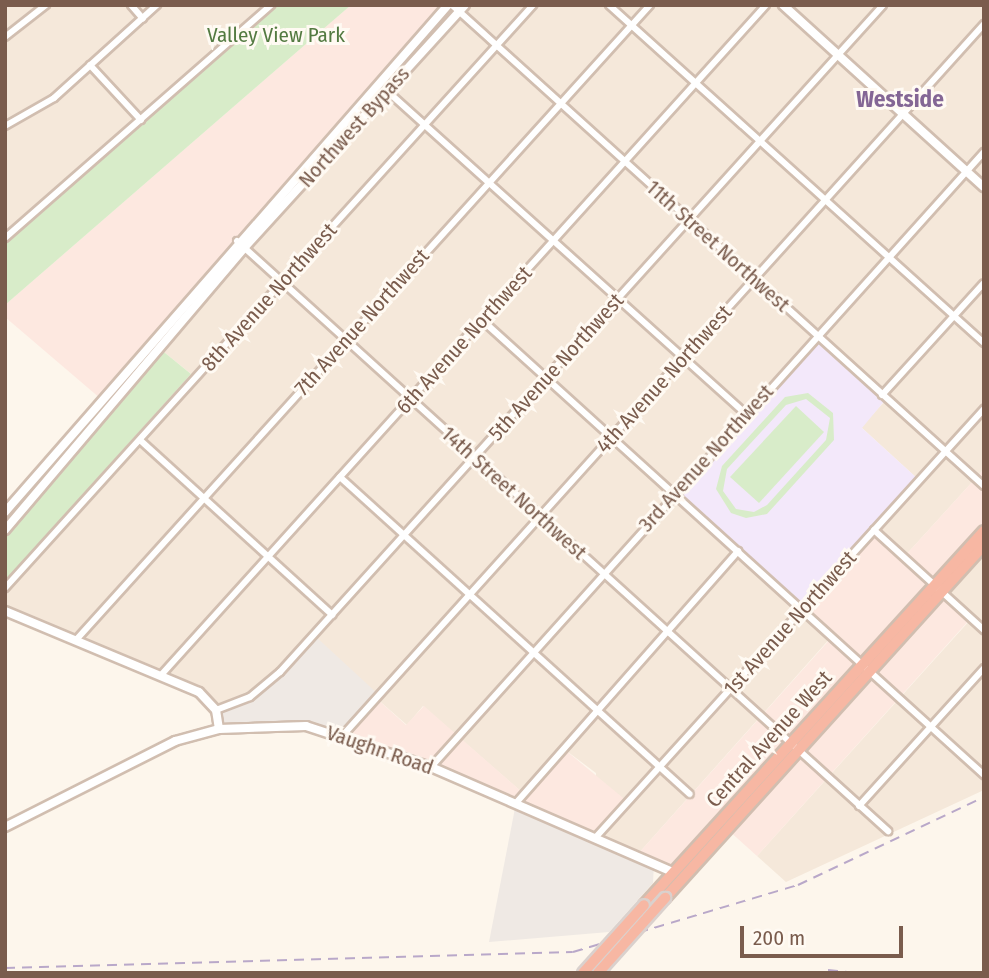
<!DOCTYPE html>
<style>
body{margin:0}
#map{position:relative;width:989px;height:978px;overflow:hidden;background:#fdf6ec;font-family:"Fira Sans Condensed",sans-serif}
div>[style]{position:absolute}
.residential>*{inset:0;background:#f5e8da}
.commercial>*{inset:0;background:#fde8e0}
.industrial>*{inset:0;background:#efe9e4}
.education>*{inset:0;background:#f3e8fa}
.green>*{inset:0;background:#d8ecc9}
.roads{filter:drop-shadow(2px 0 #d1beb0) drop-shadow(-2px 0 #d1beb0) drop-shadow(0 2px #d1beb0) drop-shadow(0 -2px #d1beb0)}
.street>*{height:6px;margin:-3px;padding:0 3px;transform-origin:3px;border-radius:3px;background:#fff}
.secondary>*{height:8px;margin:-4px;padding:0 4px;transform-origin:4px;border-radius:4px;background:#fff}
.highway>*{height:10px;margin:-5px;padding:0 5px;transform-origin:5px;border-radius:5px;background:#f7b7a3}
.rail>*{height:2px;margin-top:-1px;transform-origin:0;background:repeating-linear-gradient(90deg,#b9a8c9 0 10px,transparent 0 17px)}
.bridges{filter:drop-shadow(2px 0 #dad1cd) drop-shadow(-2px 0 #dad1cd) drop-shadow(0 2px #dad1cd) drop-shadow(0 -2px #dad1cd)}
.highway-bridge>*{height:10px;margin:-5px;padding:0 5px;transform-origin:5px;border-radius:5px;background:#f7b7a3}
span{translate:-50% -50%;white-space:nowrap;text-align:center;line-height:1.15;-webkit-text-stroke:6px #fffaf3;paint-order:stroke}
.park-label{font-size:21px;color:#537a41}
.street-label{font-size:21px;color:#7a5c4d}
.neighbourhood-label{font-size:23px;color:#846695;font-weight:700}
.frame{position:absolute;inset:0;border:7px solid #7a5c4d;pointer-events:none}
.scale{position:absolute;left:740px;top:926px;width:163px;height:32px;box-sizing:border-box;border:4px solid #7a5c4d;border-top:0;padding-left:9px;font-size:21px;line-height:24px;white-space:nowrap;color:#7a5c4d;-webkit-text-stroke:5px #fffaf3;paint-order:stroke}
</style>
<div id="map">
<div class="residential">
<div style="clip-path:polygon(5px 5px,271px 5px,5px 238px)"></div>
<div style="clip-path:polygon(465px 5px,984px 5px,984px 469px,904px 557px,874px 530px,919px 480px,861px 427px,886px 400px,817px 336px,832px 636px,638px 854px,596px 837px,596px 773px,564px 749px,524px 794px,423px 706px,407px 725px,376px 698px,280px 672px,250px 697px,216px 710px,209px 700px,5px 611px,5px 588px,195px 377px,159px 348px)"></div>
<div style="clip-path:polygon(984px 545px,984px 790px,786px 882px,757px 856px,971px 619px,942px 592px)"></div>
</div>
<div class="commercial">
<div style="clip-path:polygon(351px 5px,448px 5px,101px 399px,5px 317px,5px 305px)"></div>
<div style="clip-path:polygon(984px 469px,984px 531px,678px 867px,638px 854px,832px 637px,802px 609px,874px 530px,904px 557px)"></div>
<div style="clip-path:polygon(942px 592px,971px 618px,757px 856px,727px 829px)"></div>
<div style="clip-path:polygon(376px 698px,406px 725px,424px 706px,523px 793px,564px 749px,628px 802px,596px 837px,344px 734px)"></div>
</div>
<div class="industrial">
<div style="clip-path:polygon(314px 635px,379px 695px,344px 734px,306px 726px,219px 729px,216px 710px,267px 684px)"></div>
<div style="clip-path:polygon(516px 803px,654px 863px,653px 883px,609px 932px,489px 942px)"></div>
</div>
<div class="education">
<div style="clip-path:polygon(817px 336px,886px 399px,862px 428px,919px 480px,802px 609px,674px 494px)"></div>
</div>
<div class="green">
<div style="clip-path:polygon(271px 5px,351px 5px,5px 305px,5px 239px)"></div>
<div style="clip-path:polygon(159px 348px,191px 374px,5px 581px,5px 537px)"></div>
<div style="clip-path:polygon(evenodd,808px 393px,833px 413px,834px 440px,767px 514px,746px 518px,731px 513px,716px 489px,722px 466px,785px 397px,808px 393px,806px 399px,830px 418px,826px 440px,767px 505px,754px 512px,736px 509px,723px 491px,727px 469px,786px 405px,806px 399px)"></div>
<div style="clip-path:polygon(796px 406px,824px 432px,759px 503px,730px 477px)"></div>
</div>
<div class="roads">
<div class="street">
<div style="left:131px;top:5px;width:18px;rotate:49deg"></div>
<div style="left:452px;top:5px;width:717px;rotate:42.12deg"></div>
<div style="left:609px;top:5px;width:505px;rotate:42.03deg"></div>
<div style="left:5px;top:37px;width:52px;rotate:-38deg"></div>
<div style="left:90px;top:65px;width:75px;rotate:47.2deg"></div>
<div style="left:386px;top:90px;width:484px;rotate:42deg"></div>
<div style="left:5px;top:126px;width:56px;rotate:-29.7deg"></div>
<div style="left:54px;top:98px;width:139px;rotate:-42.1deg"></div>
<div style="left:5px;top:238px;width:354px;rotate:-41.2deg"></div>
<div style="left:237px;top:241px;width:879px;rotate:42.19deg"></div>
<div style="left:482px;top:320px;width:678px;rotate:42.19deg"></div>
<div style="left:882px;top:395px;width:151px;rotate:-47.7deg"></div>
<div style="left:140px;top:440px;width:260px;rotate:42.3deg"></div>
<div style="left:340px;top:477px;width:472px;rotate:42.2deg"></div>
<div style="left:874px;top:530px;width:149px;rotate:42.3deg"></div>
<div style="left:5px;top:588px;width:787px;rotate:-47.83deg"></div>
<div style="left:76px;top:640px;width:856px;rotate:-47.89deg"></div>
<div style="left:162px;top:674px;width:901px;rotate:-47.92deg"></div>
<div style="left:216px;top:710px;width:36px;rotate:-21deg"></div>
<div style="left:250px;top:697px;width:39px;rotate:-40deg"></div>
<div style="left:280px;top:672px;width:899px;rotate:-47.88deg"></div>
<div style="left:344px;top:734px;width:956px;rotate:-47.97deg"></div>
<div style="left:431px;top:767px;width:827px;rotate:-48.04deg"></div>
<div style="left:516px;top:803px;width:336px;rotate:-48.6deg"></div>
<div style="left:859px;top:806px;width:186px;rotate:-47.8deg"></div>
<div style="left:596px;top:837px;width:578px;rotate:-47.81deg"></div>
</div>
<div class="secondary">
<div style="left:783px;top:5px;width:271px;rotate:42.2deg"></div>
<div style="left:5px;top:512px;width:673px;rotate:-48.85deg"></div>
<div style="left:5px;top:530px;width:370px;rotate:-49.7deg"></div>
<div style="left:244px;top:248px;width:328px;rotate:-47.7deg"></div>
<div style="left:5px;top:611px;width:210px;rotate:22.7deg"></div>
<div style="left:199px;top:692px;width:25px;rotate:47deg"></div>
<div style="left:216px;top:710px;width:19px;rotate:81deg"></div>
<div style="left:5px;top:827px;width:191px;rotate:-26.8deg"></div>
<div style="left:175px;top:741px;width:46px;rotate:-15.3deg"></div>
<div style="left:219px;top:729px;width:87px;rotate:-2deg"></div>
<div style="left:306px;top:726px;width:132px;rotate:18.2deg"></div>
<div style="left:431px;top:767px;width:264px;rotate:23.5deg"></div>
</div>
<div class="highway">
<div style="left:665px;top:898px;width:476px;rotate:-47.9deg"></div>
<div style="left:644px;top:905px;width:505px;rotate:-47.73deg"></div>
</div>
</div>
<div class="rail">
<div style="left:5px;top:968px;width:568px;rotate:-1.61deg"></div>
<div style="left:573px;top:952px;width:235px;rotate:-16.6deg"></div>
<div style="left:798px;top:885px;width:206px;rotate:-25.3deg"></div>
<div style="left:828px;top:970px;width:29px;rotate:6deg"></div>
</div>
<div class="bridges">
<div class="highway-bridge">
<div style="left:583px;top:973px;width:91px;rotate:-48.1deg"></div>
<div style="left:598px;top:973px;width:101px;rotate:-48.2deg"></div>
</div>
</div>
<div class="park-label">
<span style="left:276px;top:35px">Valley View Park</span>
</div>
<div class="street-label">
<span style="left:354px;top:127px;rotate:-48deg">Northwest Bypass</span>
<span style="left:718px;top:246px;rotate:42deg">11th Street Northwest</span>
<span style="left:269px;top:297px;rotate:-48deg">8th Avenue Northwest</span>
<span style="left:362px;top:322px;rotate:-48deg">7th Avenue Northwest</span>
<span style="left:464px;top:340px;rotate:-48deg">6th Avenue Northwest</span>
<span style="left:556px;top:367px;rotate:-48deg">5th Avenue Northwest</span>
<span style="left:664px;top:379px;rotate:-48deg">4th Avenue Northwest</span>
<span style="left:706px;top:458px;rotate:-48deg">3rd Avenue Northwest</span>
<span style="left:514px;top:493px;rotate:42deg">14th Street Northwest</span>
<span style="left:790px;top:623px;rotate:-48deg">1st Avenue Northwest</span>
<span style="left:769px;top:739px;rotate:-48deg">Central Avenue West</span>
<span style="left:380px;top:750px;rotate:19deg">Vaughn Road</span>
</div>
<div class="neighbourhood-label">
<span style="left:900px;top:99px">Westside</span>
</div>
<div class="frame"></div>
<div class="scale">200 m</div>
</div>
